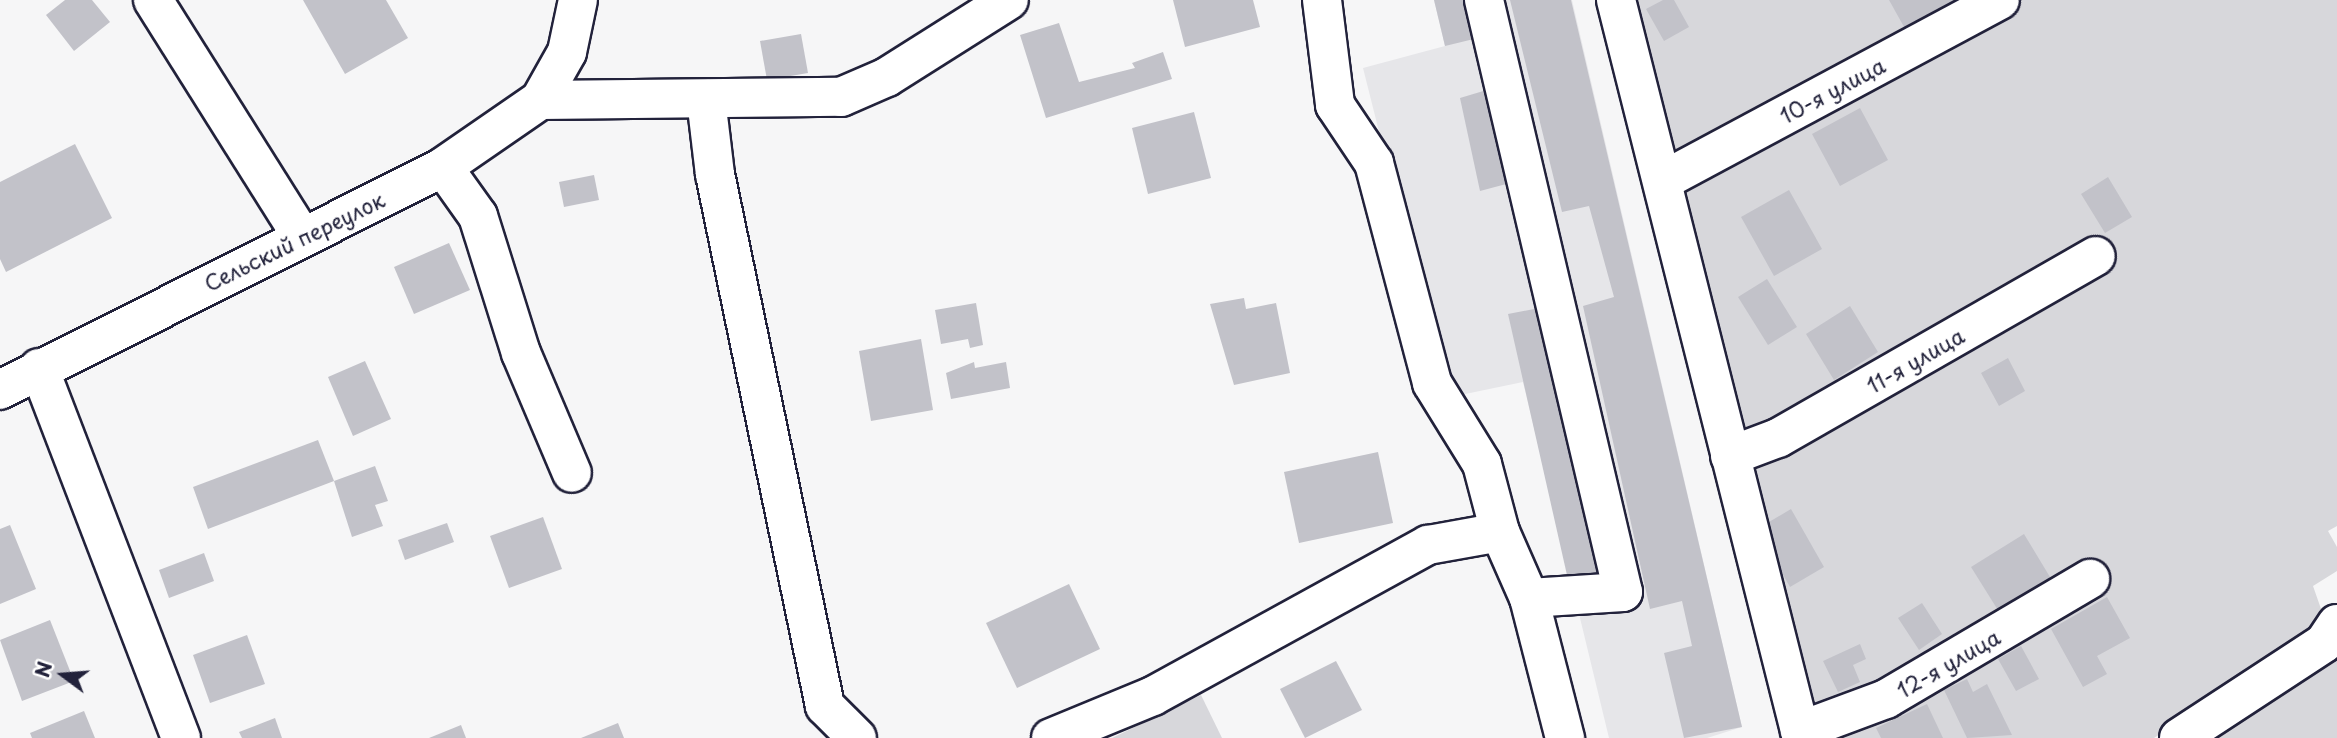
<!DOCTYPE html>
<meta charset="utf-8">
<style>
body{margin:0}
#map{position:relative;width:2337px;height:738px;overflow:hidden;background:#f6f6f7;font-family:"Playpen Sans",sans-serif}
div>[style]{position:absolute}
.built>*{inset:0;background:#e6e6e9}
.green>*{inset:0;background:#d7d7db}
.building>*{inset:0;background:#c2c2c9}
.roads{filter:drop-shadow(2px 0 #22223b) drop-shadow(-2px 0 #22223b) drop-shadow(0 2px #22223b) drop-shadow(0 -2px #22223b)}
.minor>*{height:38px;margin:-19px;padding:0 19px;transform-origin:19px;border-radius:19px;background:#fff}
.major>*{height:38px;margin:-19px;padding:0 19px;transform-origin:19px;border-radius:19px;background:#fff}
span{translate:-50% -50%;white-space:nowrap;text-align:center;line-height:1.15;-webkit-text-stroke:7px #fff;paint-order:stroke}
.street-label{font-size:21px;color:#22223b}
.north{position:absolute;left:28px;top:640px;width:70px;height:70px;-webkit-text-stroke:5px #fff;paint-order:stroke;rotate:286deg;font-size:19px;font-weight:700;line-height:28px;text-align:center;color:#22223b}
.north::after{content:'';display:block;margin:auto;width:24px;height:32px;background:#22223b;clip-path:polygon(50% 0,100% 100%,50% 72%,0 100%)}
</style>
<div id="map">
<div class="built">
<div style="clip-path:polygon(1434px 0,1572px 0,1742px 727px,1707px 738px,1609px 738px,1523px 382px,1446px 398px,1363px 68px,1445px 46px)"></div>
</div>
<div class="green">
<div style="clip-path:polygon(1634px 0,2337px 0,2337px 526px,2328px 531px,2337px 547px,2337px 571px,2313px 586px,2327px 626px,2154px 738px,1824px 738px)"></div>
<div style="clip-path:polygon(2337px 640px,2337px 738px,2201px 738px)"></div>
<div style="clip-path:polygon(1201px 695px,1222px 738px,1112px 738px)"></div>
</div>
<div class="building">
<div style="clip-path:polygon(65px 0,92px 0,110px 22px,74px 51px,46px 15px)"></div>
<div style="clip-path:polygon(303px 0,386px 0,408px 38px,345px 74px)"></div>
<div style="clip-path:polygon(1173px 0,1253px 0,1260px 27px,1185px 47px)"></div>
<div style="clip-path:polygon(1434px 0,1468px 0,1478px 38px,1445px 46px)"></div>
<div style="clip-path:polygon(1510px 0,1571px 0,1742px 727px,1684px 738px,1664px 653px,1692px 646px,1682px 601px,1650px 609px,1583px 306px,1614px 297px,1589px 206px,1562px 212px)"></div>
<div style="clip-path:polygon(1663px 0,1674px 0,1689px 27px,1664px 41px,1646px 9px)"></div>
<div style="clip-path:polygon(1889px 0,1967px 0,1908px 34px)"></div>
<div style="clip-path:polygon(1059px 23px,1079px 82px,1135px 68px,1132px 63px,1163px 52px,1172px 79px,1046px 118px,1020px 35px)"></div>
<div style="clip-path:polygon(801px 34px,808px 73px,767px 80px,760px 41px)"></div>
<div style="clip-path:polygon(1490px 89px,1510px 183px,1480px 191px,1460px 98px)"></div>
<div style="clip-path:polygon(1860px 108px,1888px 160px,1840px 186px,1812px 134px)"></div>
<div style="clip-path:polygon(1194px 112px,1211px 178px,1148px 194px,1132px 128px)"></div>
<div style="clip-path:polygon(75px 144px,112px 218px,6px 272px,0 259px,0 182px)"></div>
<div style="clip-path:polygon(594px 175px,599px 200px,564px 207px,559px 182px)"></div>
<div style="clip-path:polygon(2108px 177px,2132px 217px,2105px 233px,2081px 194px)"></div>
<div style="clip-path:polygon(1789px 190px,1822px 249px,1774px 276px,1741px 217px)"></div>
<div style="clip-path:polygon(449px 243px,470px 290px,414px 314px,394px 267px)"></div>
<div style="clip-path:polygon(1767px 279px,1797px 327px,1768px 345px,1738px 297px)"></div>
<div style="clip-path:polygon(1244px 298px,1246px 309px,1276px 303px,1290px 373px,1234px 385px,1210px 304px)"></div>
<div style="clip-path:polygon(976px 303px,983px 345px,970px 348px,968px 339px,941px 344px,935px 310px)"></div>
<div style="clip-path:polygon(1850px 306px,1878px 352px,1834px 380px,1806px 334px)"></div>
<div style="clip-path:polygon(1539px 308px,1600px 578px,1569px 584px,1508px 314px)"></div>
<div style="clip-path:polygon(921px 339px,933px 410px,871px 421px,859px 351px)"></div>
<div style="clip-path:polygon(2008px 358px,2025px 391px,1999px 406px,1981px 373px)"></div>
<div style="clip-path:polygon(365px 361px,391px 419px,353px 436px,328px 377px)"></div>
<div style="clip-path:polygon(974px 362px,975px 368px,1006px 362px,1010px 388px,951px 399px,946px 373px)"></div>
<div style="clip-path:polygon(318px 440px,334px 481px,208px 529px,193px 487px)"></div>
<div style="clip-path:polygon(1378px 452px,1393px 523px,1299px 543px,1284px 472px)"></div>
<div style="clip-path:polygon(375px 466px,388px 501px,375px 505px,383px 526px,352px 537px,334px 481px)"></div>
<div style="clip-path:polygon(1791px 509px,1824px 567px,1790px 587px,1757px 529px)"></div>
<div style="clip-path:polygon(543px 517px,562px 569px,509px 588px,490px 536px)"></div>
<div style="clip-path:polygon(447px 523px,454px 542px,405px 560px,398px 540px)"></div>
<div style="clip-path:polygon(10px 525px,36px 589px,0 604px,0 529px)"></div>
<div style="clip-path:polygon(2024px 534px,2053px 582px,2001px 615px,1971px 567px)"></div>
<div style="clip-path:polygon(204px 553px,214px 581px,169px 598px,159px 570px)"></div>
<div style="clip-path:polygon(1069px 584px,1100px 649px,1017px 688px,986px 623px)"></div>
<div style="clip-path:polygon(2107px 597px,2130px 638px,2097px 656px,2107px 674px,2083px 687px,2051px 629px)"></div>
<div style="clip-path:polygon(1922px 603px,1942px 634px,1919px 650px,1898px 618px)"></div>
<div style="clip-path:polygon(50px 620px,74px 681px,22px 701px,0 640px)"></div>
<div style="clip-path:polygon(247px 635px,265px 684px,210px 703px,193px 655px)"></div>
<div style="clip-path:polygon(1860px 644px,1866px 659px,1853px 665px,1860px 682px,1838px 692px,1823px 661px)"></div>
<div style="clip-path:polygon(2021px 646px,2039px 679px,2016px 691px,1998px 659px)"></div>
<div style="clip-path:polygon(1336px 661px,1362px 710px,1305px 738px,1280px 689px)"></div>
<div style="clip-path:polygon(1967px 679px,1973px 692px,1987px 684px,2012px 735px,1967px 738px,1944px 690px)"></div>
<div style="clip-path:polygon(1927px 704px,1943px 738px,1881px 738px,1876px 728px)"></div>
<div style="clip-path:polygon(84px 711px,95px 738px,32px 738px,30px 733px)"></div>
<div style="clip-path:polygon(275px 718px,282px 738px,242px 738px,239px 732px)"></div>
<div style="clip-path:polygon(618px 723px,624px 738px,581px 738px)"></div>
<div style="clip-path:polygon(461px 725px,466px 738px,429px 738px)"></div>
</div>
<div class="roads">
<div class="minor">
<div style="left:153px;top:0;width:280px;rotate:57.8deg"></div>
<div style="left:1322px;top:0;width:106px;rotate:82.9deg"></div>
<div style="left:1335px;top:105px;width:70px;rotate:56.1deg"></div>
<div style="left:1374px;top:163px;width:228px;rotate:75.2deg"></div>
<div style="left:1432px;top:383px;width:95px;rotate:58.3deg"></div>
<div style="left:1482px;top:464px;width:70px;rotate:75.2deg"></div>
<div style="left:1500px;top:532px;width:72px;rotate:66.3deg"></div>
<div style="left:1529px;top:598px;width:145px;rotate:75.6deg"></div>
<div style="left:1484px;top:0;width:608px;rotate:76.79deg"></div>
<div style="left:1623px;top:592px;width:94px;rotate:176.3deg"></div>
<div style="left:1616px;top:0;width:754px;rotate:75.87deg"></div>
<div style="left:1800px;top:731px;width:92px;rotate:-20.4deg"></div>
<div style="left:1886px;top:699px;width:237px;rotate:-30.5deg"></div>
<div style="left:706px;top:99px;width:76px;rotate:83.2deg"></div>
<div style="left:715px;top:174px;width:543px;rotate:78.32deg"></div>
<div style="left:825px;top:706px;width:45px;rotate:45deg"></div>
<div style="left:540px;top:100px;width:301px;rotate:-0.6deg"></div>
<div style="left:841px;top:97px;width:50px;rotate:-23.5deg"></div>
<div style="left:887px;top:77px;width:144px;rotate:-32.3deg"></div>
<div style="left:443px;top:167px;width:60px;rotate:54.5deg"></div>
<div style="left:478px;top:216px;width:144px;rotate:72.6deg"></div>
<div style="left:521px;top:353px;width:130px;rotate:67deg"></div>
<div style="left:1664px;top:180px;width:381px;rotate:-28.2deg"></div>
<div style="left:39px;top:368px;width:396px;rotate:69deg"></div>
<div style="left:1730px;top:456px;width:51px;rotate:-20.6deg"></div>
<div style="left:1778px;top:438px;width:366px;rotate:-29.8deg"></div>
<div style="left:1051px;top:738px;width:110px;rotate:-22.4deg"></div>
<div style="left:1153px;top:696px;width:314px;rotate:-28.8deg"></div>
<div style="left:1428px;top:545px;width:73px;rotate:-10.2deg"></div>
<div style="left:2179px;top:738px;width:173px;rotate:-33.2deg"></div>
<div style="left:2324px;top:643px;width:23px;rotate:-56deg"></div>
</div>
<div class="major">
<div style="left:0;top:390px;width:496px;rotate:-26.7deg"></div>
<div style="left:443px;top:167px;width:118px;rotate:-34.6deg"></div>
<div style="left:540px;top:100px;width:55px;rotate:-60.6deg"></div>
<div style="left:567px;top:52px;width:53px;rotate:-78.1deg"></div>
</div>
</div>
<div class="street-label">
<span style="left:1832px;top:90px;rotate:-28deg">10-я улица</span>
<span style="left:294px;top:241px;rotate:-26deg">Сельский переулок</span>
<span style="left:1915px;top:360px;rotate:-30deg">11-я улица</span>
<span style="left:1948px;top:663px;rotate:-30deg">12-я улица</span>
</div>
<div class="north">N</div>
</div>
